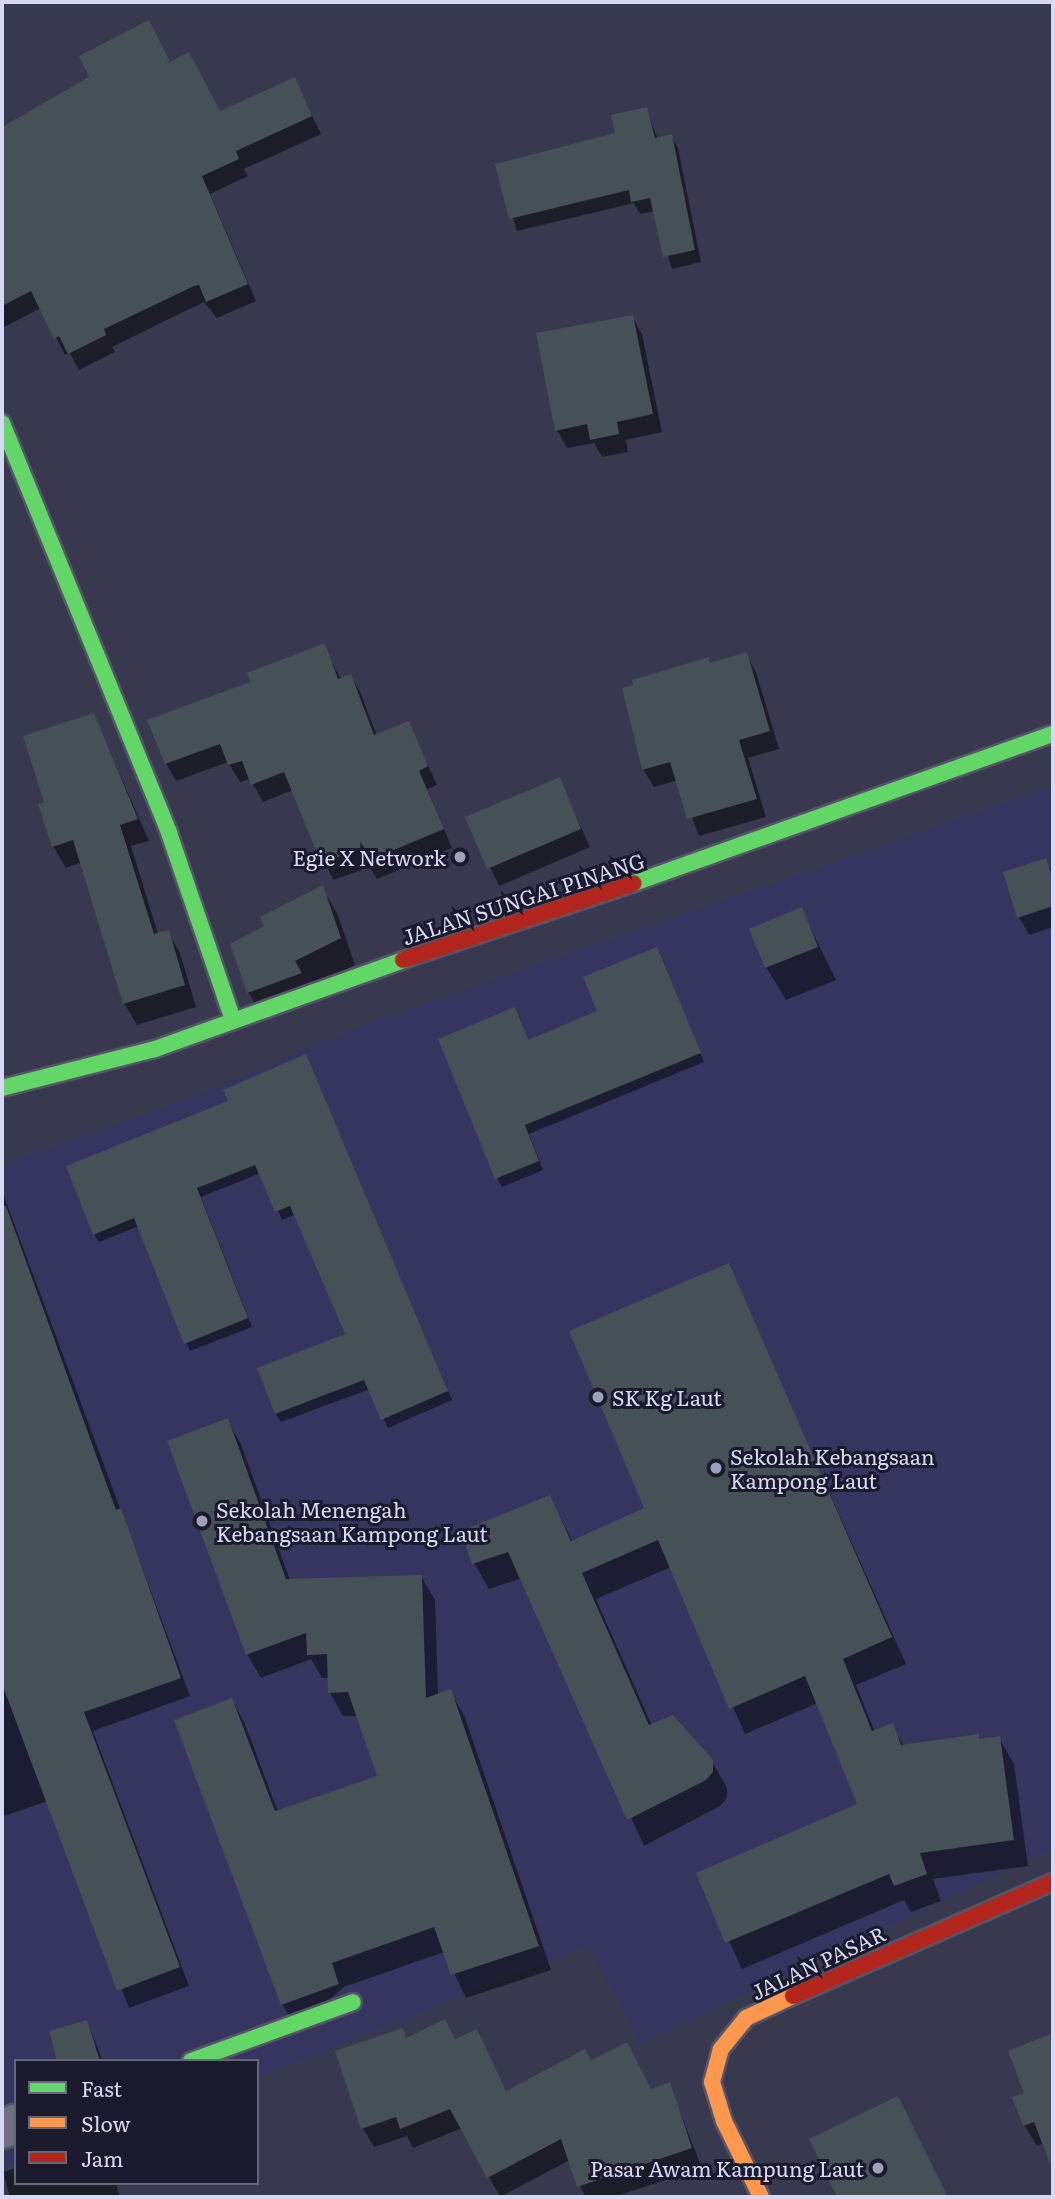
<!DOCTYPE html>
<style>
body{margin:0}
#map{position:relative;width:1055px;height:2199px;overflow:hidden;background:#38384e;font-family:Literata,serif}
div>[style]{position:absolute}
.built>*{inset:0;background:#363560}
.shadow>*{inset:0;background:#0007}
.building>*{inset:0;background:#465057}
.roads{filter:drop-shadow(2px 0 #555568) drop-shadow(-2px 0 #555568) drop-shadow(0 2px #555568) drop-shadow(0 -2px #555568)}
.street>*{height:38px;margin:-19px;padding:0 19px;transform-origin:19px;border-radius:19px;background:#707080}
.fast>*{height:16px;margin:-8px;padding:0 8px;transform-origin:8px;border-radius:8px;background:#63d668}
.slow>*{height:16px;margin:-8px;padding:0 8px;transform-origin:8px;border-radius:8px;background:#ff974d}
.jam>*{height:16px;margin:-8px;padding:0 8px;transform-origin:8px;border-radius:8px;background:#b3261e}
.dots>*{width:19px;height:19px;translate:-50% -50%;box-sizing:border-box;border:4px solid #1a1a2c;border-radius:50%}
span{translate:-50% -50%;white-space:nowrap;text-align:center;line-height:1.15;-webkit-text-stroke:6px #1a1a2c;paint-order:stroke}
.poi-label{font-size:21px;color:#d7d8f2}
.right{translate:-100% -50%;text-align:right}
.left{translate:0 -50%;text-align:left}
.street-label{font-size:21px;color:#d7d8f2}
.frame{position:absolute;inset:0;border:4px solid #d7d8f2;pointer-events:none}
.legend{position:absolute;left:14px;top:2059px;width:245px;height:126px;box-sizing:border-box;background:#1a1a2c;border:2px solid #66667b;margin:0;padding:9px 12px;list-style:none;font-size:21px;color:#d7d8f2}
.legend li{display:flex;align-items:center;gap:14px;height:35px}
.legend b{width:35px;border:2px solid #66667b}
</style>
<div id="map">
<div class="built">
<div style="clip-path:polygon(1053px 786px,1053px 1849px,640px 2043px,588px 1945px,257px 2078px,257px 2061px,16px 2061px,16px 2163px,2px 2167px,2px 1165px,216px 1088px,371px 1022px)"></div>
</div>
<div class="shadow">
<div style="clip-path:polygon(171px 64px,220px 113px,294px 79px,321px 134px,244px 169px,248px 176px,210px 194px,256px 301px,217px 318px,204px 302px,112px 347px,115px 352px,79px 370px,69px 352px,65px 355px,41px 308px,2px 328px,2px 130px,92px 78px)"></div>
<div style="clip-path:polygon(646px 109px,658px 139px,671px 136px,678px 148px,701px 262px,672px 269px,655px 211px,640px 214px,634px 203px,517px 231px,497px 165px,617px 134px)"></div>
<div style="clip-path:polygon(632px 317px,642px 334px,662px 432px,626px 440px,628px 452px,602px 457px,594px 443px,567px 448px,557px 430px)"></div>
<div style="clip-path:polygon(324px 646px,341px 680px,351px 676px,361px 694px,377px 736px,408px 723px,437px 785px,427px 789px,452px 848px,377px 879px,370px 867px,333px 880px,293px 790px,263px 802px,250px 779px,240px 782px,228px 762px,176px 781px,166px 763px,252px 683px)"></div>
<div style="clip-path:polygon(746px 654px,756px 672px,779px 749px,748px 758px,766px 817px,699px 836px,678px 780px,654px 787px,643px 769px,635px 686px,708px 659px,711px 664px)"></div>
<div style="clip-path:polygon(94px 715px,149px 841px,131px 846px,158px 934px,168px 932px,180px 953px,196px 1007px,137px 1025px,124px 1003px,82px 862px,66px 868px,53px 846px,46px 803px)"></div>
<div style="clip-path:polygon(559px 779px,590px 847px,499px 886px,467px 818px)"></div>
<div style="clip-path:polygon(1045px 860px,1053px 874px,1053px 927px,1029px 935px,1019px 917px)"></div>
<div style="clip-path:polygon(322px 888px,337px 913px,355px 965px,263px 1018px,248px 992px,267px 927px)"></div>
<div style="clip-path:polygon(801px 909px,836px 980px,786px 1000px,766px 967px)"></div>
<div style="clip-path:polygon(661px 958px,704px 1062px,529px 1134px,543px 1170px,502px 1187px,497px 1178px,529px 1042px,600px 1012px)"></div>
<div style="clip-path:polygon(310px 1065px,452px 1400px,388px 1428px,370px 1389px,281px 1422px,276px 1414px,259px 1369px,347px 1335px,296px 1214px,282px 1220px,261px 1173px,201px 1197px,252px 1327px,190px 1351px,139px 1226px,99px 1242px,94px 1234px,230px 1102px)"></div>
<div style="clip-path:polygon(2px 1191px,190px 1696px,93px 1731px,189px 1986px,129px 2008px,47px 1801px,2px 1817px)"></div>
<div style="clip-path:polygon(728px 1266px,906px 1664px,856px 1685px,875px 1732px,892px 1726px,904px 1746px,978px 1736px,980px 1741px,999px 1738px,1014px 1764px,1028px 1866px,933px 1879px,941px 1901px,911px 1912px,904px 1900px,742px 1969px,698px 1874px,859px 1805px,818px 1703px,745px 1734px,671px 1567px,596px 1599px,652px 1726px,712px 1761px,727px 1788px,727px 1798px,720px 1806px,644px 1846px,522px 1578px,489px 1589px,474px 1563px,550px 1497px,573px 1542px,646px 1509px)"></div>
<div style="clip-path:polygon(227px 1420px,241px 1444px,290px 1580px,421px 1576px,435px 1600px,438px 1696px,450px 1691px,464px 1715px,551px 1970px,466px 1998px,444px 1952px,344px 1987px,296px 2028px,282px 2004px,232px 1700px,245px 1724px,278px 1812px,379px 1777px,358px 1716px,343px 1716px,330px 1693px,329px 1678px,322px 1678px,311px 1659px,261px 1678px,247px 1654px)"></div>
<div style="clip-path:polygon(87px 2022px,103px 2061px,59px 2061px)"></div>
<div style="clip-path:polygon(402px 2030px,407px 2039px,456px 2041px,507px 2093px,591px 2062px,651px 2091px,669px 2085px,702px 2168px,614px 2197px,585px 2197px,570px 2160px,500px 2197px,462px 2128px,413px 2148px,407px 2136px,374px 2147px,363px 2128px)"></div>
<div style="clip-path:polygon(1053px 2035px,1053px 2170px,1042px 2144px,1037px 2146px,1025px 2126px,1014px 2098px,1026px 2094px,1010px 2052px)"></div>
<div style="clip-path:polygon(897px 2098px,948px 2197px,839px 2197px,812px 2140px)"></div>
<div style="clip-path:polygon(16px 2168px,16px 2183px,116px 2183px,120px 2197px,10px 2197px,3px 2172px)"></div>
</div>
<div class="building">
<div style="clip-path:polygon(149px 20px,170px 62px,189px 52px,220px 111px,295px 77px,312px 116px,236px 151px,239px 159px,202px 176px,248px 284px,206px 302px,199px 285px,194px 286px,104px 329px,106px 335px,68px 354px,59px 336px,54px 339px,31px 291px,2px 306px,2px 127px,89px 77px,79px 56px)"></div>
<div style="clip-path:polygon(647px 107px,655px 138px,672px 134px,695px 250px,663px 257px,650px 198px,631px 202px,629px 190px,509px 219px,495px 164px,615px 133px,611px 115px)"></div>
<div style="clip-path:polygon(633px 315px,653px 414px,617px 422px,619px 434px,590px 440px,587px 424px,555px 431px,536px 333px)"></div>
<div style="clip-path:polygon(325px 643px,338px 679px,351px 674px,374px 735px,409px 721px,428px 766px,419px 771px,444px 829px,365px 862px,360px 849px,321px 863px,284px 772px,251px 785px,242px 761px,228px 765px,220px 744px,165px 764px,147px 720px,250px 682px,247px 673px)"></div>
<div style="clip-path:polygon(747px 652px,770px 731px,739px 740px,757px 799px,687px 819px,670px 762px,642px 770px,622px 688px,633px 685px,632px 680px,709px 657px,710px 663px)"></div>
<div style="clip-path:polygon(94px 713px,138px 819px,120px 825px,154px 934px,169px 930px,185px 985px,123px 1004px,73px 840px,52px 847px,38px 804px,44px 802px,23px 736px)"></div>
<div style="clip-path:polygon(560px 777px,581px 829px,487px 869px,465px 817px)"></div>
<div style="clip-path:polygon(1046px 858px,1053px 880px,1053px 906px,1017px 918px,1003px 872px)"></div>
<div style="clip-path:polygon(323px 885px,341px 938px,295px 961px,302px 973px,247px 993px,230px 944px,264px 926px,260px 917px)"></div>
<div style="clip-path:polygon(802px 907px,818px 947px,765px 968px,749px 929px)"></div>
<div style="clip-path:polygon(657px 947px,701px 1053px,525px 1125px,539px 1161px,495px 1179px,438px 1039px,515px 1007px,528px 1040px,597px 1011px,583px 977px)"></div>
<div style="clip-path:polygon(306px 1054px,448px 1391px,381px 1420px,364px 1380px,275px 1414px,257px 1368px,345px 1334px,290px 1206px,275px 1212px,255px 1165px,197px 1188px,248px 1318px,184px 1344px,134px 1218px,93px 1235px,66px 1166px,228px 1101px,223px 1090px)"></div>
<div style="clip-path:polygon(2px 1206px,6px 1206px,116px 1510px,121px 1508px,181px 1678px,84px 1712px,180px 1967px,117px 1991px,2px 1684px)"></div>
<div style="clip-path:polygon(729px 1263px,892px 1637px,843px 1659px,872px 1731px,893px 1723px,901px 1745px,979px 1734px,979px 1739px,1000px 1736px,1014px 1840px,920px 1853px,927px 1874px,894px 1886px,889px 1874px,725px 1943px,696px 1873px,857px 1804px,805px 1676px,729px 1709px,658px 1540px,582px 1573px,649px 1725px,673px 1715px,713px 1760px,713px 1772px,706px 1780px,627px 1820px,508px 1552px,472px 1564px,461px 1531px,550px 1495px,571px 1541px,644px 1508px,569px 1331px)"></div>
<div style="clip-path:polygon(228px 1418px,286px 1579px,422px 1575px,426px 1698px,451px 1689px,539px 1946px,451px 1975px,434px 1927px,332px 1963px,339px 1984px,281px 2005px,174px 1720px,232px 1698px,275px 1811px,377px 1776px,348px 1692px,328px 1693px,327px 1654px,307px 1655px,306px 1633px,246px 1655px,167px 1441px)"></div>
<div style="clip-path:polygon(445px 2019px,455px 2039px,477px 2029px,506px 2091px,585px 2049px,591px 2060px,627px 2042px,651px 2089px,670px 2082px,692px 2148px,577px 2187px,561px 2139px,487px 2178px,450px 2109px,400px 2129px,396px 2117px,361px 2129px,335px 2051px,403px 2028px,406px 2038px)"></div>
<div style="clip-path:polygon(87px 2020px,100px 2061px,57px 2061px,49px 2031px)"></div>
<div style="clip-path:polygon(1053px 2033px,1053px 2163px,1050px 2164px,1034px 2122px,1023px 2126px,1012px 2097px,1024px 2093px,1008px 2051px)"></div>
<div style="clip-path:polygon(898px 2096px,948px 2197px,837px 2197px,809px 2139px)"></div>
</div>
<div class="roads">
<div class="street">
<div style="left:2px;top:2129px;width:15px;rotate:-20deg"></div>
</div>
<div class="fast">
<div style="left:2px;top:423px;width:443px;rotate:67.8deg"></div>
<div style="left:169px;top:833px;width:198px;rotate:71.1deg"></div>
<div style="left:634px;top:883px;width:445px;rotate:-19.6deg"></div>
<div style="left:2px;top:1088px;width:158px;rotate:-14.3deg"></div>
<div style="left:155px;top:1049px;width:263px;rotate:-19.7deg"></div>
<div style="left:191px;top:2061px;width:172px;rotate:-20deg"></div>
</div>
<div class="slow">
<div style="left:761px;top:2197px;width:85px;rotate:-116deg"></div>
<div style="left:724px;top:2121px;width:41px;rotate:-107.1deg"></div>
<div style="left:712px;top:2082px;width:34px;rotate:-75deg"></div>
<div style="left:721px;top:2049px;width:40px;rotate:-51deg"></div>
<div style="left:746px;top:2018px;width:52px;rotate:-25.1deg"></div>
</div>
<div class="jam">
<div style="left:403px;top:960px;width:243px;rotate:-18.4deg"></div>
<div style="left:793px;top:1996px;width:284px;rotate:-23.7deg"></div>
</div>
</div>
<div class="dots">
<div style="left:460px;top:857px;background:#9fa0b9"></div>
<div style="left:598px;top:1397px;background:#9fa0b9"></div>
<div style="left:716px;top:1468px;background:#9fa0b9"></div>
<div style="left:202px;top:1521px;background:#9fa0b9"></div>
<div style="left:878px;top:2168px;background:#9fa0b9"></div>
</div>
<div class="poi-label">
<span class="right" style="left:446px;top:857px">Egie X Network</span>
<span class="left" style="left:612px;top:1397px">SK Kg Laut</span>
<span class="left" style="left:730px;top:1468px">Sekolah Kebangsaan<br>Kampong Laut</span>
<span class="left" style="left:216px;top:1521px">Sekolah Menengah<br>Kebangsaan Kampong Laut</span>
<span class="right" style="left:864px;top:2168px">Pasar Awam Kampung Laut</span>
</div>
<div class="street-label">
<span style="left:523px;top:898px;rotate:-18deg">JALAN SUNGAI PINANG</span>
<span style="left:818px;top:1962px;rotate:-25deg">JALAN PASAR</span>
</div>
<div class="frame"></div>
<ul class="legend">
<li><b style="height:9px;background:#63d668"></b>Fast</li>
<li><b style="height:9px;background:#ff974d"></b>Slow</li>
<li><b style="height:9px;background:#b3261e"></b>Jam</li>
</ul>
</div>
